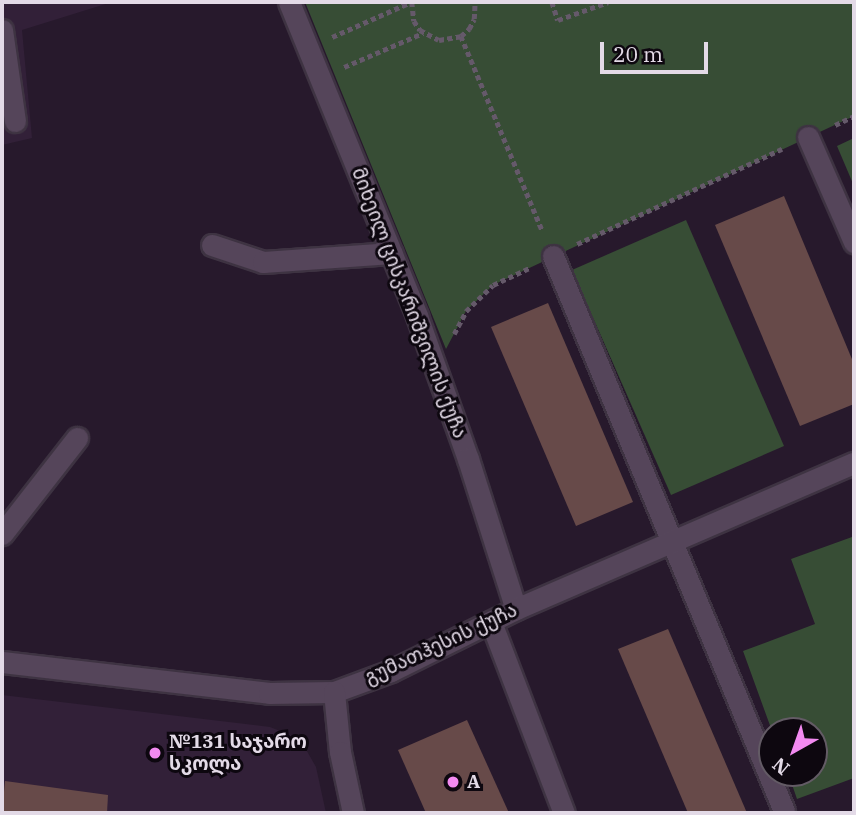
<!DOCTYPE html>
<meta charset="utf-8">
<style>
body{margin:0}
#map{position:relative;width:856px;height:815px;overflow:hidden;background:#27192c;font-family:"IBM Plex Serif","Noto Sans Georgian",serif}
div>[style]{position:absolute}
.built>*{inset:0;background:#322038}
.green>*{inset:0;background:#374d35}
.building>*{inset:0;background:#674a49}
.path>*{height:4.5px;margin-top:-2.25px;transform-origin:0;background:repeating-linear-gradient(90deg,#65596a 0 5px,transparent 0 8.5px)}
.roads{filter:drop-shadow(2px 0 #3e3342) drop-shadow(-2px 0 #3e3342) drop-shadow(0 2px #3e3342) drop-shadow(0 -2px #3e3342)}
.minor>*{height:21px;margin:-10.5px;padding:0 10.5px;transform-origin:10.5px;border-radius:10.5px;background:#55455a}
.dots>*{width:19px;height:19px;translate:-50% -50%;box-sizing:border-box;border:4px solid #0d070f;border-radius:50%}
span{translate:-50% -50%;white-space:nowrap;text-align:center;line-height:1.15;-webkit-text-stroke:6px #0d070f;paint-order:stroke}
.street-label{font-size:19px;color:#e3dae7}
.poi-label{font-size:19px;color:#e3dae7;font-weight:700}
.left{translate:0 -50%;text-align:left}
.frame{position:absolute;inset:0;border:4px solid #e3dae7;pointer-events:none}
.north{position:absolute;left:758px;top:717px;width:70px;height:70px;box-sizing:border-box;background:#0d070f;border:2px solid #635b65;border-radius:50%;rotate:220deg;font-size:19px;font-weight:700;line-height:28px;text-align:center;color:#e3dae7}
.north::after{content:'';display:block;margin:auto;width:24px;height:32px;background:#f38af1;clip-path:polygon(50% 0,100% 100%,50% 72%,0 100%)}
.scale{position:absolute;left:600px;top:42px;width:108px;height:32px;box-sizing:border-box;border:4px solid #e3dae7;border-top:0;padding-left:9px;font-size:21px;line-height:24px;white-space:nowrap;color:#e3dae7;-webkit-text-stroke:5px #0d070f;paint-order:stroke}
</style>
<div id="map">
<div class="built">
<div style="clip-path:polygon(2px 2px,112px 2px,22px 30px,32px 138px,2px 145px)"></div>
<div style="clip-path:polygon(2px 695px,270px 727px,300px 739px,316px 767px,326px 813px,2px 813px)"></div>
</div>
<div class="green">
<div style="clip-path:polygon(305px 2px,854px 2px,854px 116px,493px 285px,466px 311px,446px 349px)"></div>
<div style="clip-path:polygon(854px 138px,854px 186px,837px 146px)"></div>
<div style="clip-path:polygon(686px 220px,784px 446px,671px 495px,572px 270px)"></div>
<div style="clip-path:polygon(852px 537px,854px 778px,797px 799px,788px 773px,814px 773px,814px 731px,772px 731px,743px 651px,815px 624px,791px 559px)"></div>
</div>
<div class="building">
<div style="clip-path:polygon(784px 196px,854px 364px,854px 404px,800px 426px,715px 225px)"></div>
<div style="clip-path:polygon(548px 303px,633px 502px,576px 526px,491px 327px)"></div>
<div style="clip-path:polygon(668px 629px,747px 813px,688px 813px,618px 649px)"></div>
<div style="clip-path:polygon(467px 720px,509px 813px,426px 813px,398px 750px)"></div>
<div style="clip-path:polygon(5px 781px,108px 795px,107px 813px,2px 813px)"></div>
</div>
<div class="path">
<div style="left:412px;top:2px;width:19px;rotate:84deg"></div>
<div style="left:414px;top:21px;width:11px;rotate:56deg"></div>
<div style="left:420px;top:30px;width:21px;rotate:28deg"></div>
<div style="left:439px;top:40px;width:22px;rotate:-10deg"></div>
<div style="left:461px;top:36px;width:11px;rotate:-41deg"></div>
<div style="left:469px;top:29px;width:11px;rotate:-63deg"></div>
<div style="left:474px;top:19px;width:17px;rotate:-87deg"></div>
<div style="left:552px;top:2px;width:19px;rotate:72deg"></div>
<div style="left:558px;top:20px;width:53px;rotate:-19.8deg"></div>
<div style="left:461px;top:36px;width:212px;rotate:67.3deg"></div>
<div style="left:332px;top:37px;width:86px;rotate:-23.9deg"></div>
<div style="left:344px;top:67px;width:86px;rotate:-23.3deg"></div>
<div style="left:835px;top:125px;width:21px;rotate:-25deg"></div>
<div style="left:577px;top:244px;width:226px;rotate:-24.9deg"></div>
<div style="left:454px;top:334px;width:26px;rotate:-62deg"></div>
<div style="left:466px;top:311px;width:37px;rotate:-44deg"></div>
<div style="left:493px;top:285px;width:40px;rotate:-25deg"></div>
</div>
<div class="roads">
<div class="minor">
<div style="left:289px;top:2px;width:339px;rotate:67.8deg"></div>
<div style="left:417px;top:316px;width:152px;rotate:70.4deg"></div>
<div style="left:468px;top:459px;width:157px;rotate:72.3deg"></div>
<div style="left:2px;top:30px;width:92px;rotate:81.9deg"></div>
<div style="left:808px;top:137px;width:115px;rotate:66.3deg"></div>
<div style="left:212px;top:245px;width:54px;rotate:18.4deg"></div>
<div style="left:263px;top:262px;width:129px;rotate:-4deg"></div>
<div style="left:553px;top:256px;width:601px;rotate:67.4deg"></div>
<div style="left:2px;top:534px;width:122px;rotate:-52deg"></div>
<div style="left:491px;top:622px;width:204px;rotate:69.1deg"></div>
<div style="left:2px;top:662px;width:269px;rotate:6.6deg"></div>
<div style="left:269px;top:693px;width:65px;rotate:-0.9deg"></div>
<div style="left:334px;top:692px;width:61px;rotate:-20.2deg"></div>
<div style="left:391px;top:671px;width:140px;rotate:-26.4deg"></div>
<div style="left:516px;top:609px;width:368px;rotate:-23.4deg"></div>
<div style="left:334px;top:692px;width:60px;rotate:84.3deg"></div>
<div style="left:340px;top:752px;width:62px;rotate:78deg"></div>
</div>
</div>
<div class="dots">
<div style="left:155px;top:753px;background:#f38af1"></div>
<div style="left:453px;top:782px;background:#f38af1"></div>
</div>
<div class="street-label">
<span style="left:409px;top:303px;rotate:69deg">მიხეილ ცისკარიშვილის ქუჩა</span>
<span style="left:441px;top:644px;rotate:-25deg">გუმათჰესის ქუჩა</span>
</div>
<div class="poi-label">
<span class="left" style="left:169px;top:753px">№131 საჯარო<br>სკოლა</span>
<span class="left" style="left:467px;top:782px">A</span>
</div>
<div class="frame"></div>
<div class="north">N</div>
<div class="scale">20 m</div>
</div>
